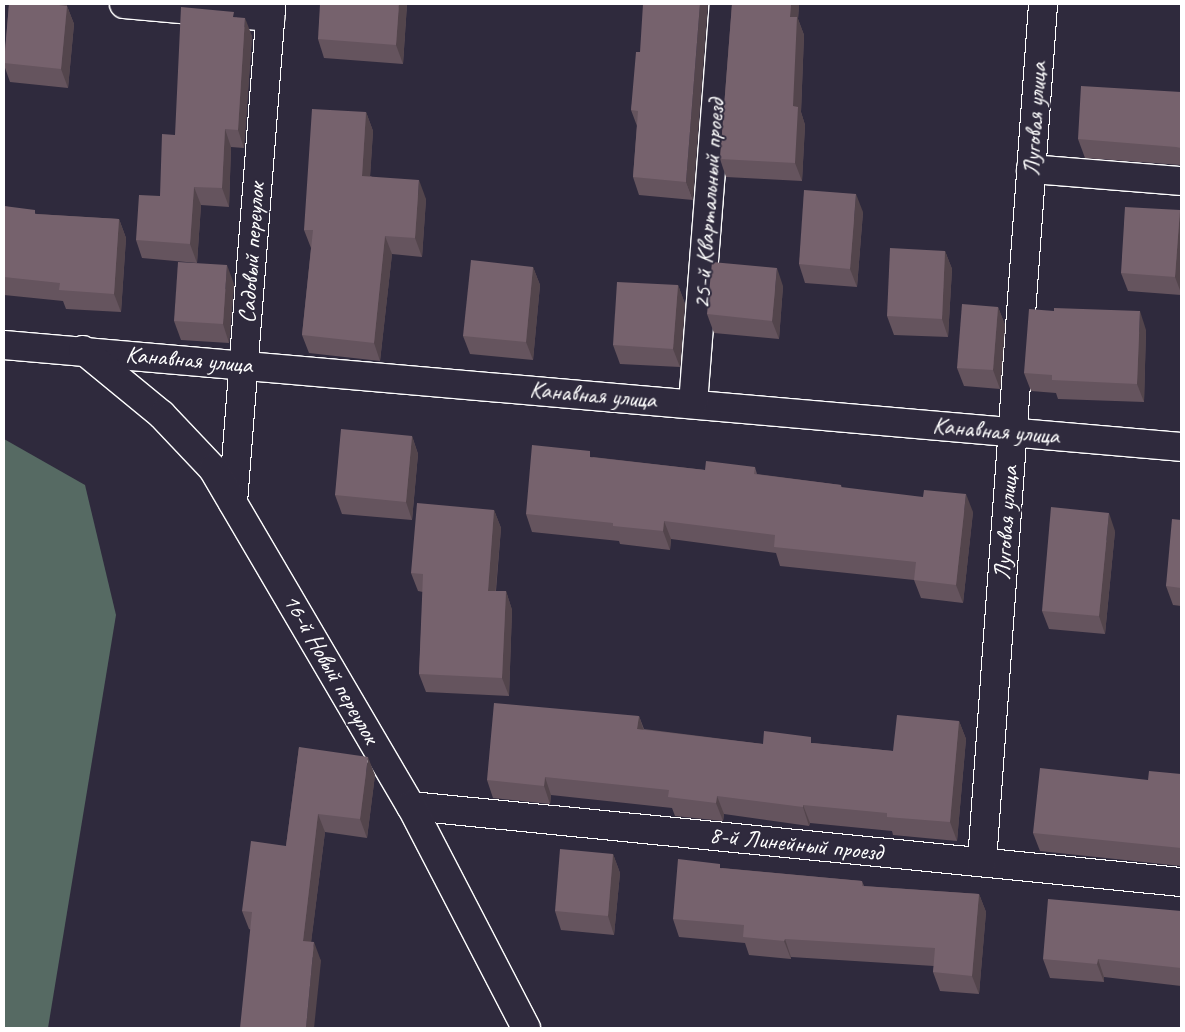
<!DOCTYPE html>
<meta charset="utf-8">
<style>
body{margin:0}
#map{position:relative;width:1185px;height:1032px;overflow:hidden;background:#2f2a3d;font-family:Caveat,sans-serif}
div>[style]{position:absolute}
.green>*{inset:0;background:#566a63}
.roads{filter:drop-shadow(1px 0 #fff) drop-shadow(-1px 0 #fff) drop-shadow(0 1px #fff) drop-shadow(0 -1px #fff)}
.minor>*{height:28px;margin:-14px;padding:0 14px;transform-origin:14px;border-radius:14px;background:#2f2a3d}
.tertiary>*{height:28px;margin:-14px;padding:0 14px;transform-origin:14px;border-radius:14px;background:#2f2a3d}
.wall>*{inset:0;background:#65545e}
.shaded-wall>*{inset:0;background:#53454c}
.building>*{inset:0;background:#76626d}
span{translate:-50% -50%;white-space:nowrap;text-align:center;line-height:1.15;-webkit-text-stroke:4px #2f2a3d;paint-order:stroke}
.street-label{font-size:24px;color:#fff}
.frame{position:absolute;inset:0;border:5px solid #fff;pointer-events:none}
</style>
<div id="map">
<div class="green">
<div style="clip-path:polygon(4px 439px,85px 485px,116px 615px,48px 1028px,4px 1028px)"></div>
</div>
<div class="roads">
<div class="minor">
<div style="left:124px;top:4px;width:147px;rotate:5.1deg"></div>
<div style="left:1031px;top:169px;width:150px;rotate:4.6deg"></div>
<div style="left:4px;top:345px;width:1181px;rotate:4.95deg"></div>
<div style="left:693px;top:404px;width:401px;rotate:-85.6deg"></div>
<div style="left:233px;top:502px;width:499px;rotate:-85.6deg"></div>
<div style="left:411px;top:806px;width:774px;rotate:5.64deg"></div>
<div style="left:982px;top:862px;width:860px;rotate:-85.93deg"></div>
</div>
<div class="tertiary">
<div style="left:83px;top:350px;width:102px;rotate:39.4deg"></div>
<div style="left:162px;top:415px;width:74px;rotate:46.6deg"></div>
<div style="left:213px;top:469px;width:391px;rotate:59.6deg"></div>
<div style="left:411px;top:806px;width:250px;rotate:62.6deg"></div>
</div>
</div>
<div class="wall">
<div style="clip-path:polygon(9px 4px,67px 4px,67px 6px,74px 24px,68px 88px,10px 82px,4px 65px)"></div>
<div style="clip-path:polygon(407px 4px,403px 64px,324px 58px,318px 39px)"></div>
<div style="clip-path:polygon(732px 4px,799px 4px,798px 19px,804px 35px,801px 112px,805px 125px,802px 181px,726px 177px,720px 159px)"></div>
<div style="clip-path:polygon(236px 17px,252px 36px,244px 148px,231px 147px,229px 207px,201px 205px,197px 263px,142px 258px,136px 240px,160px 196px,175px 135px)"></div>
<div style="clip-path:polygon(640px 52px,693px 200px,639px 195px,633px 177px,637px 126px,631px 110px)"></div>
<div style="clip-path:polygon(1181px 92px,1181px 165px,1085px 158px,1078px 139px)"></div>
<div style="clip-path:polygon(366px 112px,373px 131px,370px 176px,426px 199px,422px 257px,392px 254px,380px 361px,309px 353px,302px 335px,311px 248px,304px 230px)"></div>
<div style="clip-path:polygon(4px 206px,37px 214px,119px 219px,126px 238px,121px 312px,66px 309px,63px 301px,4px 295px)"></div>
<div style="clip-path:polygon(1180px 210px,1181px 213px,1181px 295px,1128px 291px,1121px 273px)"></div>
<div style="clip-path:polygon(863px 212px,857px 287px,805px 283px,799px 264px)"></div>
<div style="clip-path:polygon(945px 251px,952px 269px,948px 337px,894px 335px,887px 316px)"></div>
<div style="clip-path:polygon(533px 267px,540px 285px,533px 360px,470px 354px,463px 336px)"></div>
<div style="clip-path:polygon(234px 284px,229px 343px,181px 340px,174px 321px)"></div>
<div style="clip-path:polygon(678px 285px,685px 304px,680px 367px,620px 364px,613px 345px)"></div>
<div style="clip-path:polygon(783px 286px,779px 339px,714px 333px,707px 314px)"></div>
<div style="clip-path:polygon(998px 307px,1005px 325px,1000px 389px,964px 386px,957px 368px)"></div>
<div style="clip-path:polygon(1146px 330px,1144px 402px,1058px 399px,1056px 393px,1031px 391px,1024px 373px)"></div>
<div style="clip-path:polygon(412px 436px,418px 454px,412px 520px,342px 514px,335px 495px)"></div>
<div style="clip-path:polygon(593px 457px,705px 470px,755px 467px,757px 474px,841px 485px,842px 488px,973px 512px,963px 603px,921px 598px,914px 580px,780px 566px,776px 553px,671px 539px,670px 550px,620px 544px,619px 541px,532px 532px,526px 514px)"></div>
<div style="clip-path:polygon(494px 510px,501px 528px,496px 591px,506px 591px,512px 610px,509px 696px,426px 692px,419px 674px,423px 592px,418px 591px,411px 573px)"></div>
<div style="clip-path:polygon(1181px 520px,1181px 606px,1173px 605px,1166px 586px)"></div>
<div style="clip-path:polygon(1115px 531px,1105px 634px,1049px 629px,1042px 611px)"></div>
<div style="clip-path:polygon(639px 716px,644px 729px,763px 744px,814px 743px,893px 751px,959px 721px,966px 739px,957px 841px,893px 835px,892px 831px,810px 823px,809px 826px,724px 814px,723px 821px,675px 816px,672px 808px,551px 795px,550px 804px,493px 798px,487px 780px)"></div>
<div style="clip-path:polygon(299px 747px,375px 775px,367px 838px,325px 832px,311px 942px,321px 961px,249px 929px,242px 911px,286px 846px)"></div>
<div style="clip-path:polygon(1181px 774px,1181px 866px,1040px 851px,1033px 833px,1148px 780px)"></div>
<div style="clip-path:polygon(613px 854px,620px 873px,614px 935px,561px 930px,555px 911px)"></div>
<div style="clip-path:polygon(722px 868px,862px 881px,864px 886px,979px 894px,986px 912px,979px 994px,940px 991px,933px 972px,934px 966px,791px 957px,791px 959px,749px 955px,745px 943px,679px 937px,673px 919px)"></div>
<div style="clip-path:polygon(1181px 911px,1181px 986px,1104px 977px,1104px 982px,1050px 978px,1043px 959px)"></div>
</div>
<div class="shaded-wall">
<div style="clip-path:polygon(59px 4px,67px 4px,65px 23px)"></div>
<div style="clip-path:polygon(399px 4px,407px 4px,403px 64px,396px 45px)"></div>
<div style="clip-path:polygon(700px 4px,708px 4px,693px 200px,686px 182px)"></div>
<div style="clip-path:polygon(791px 4px,799px 4px,798px 19px,804px 35px,801px 112px,805px 125px,802px 181px,795px 163px,790px 17px)"></div>
<div style="clip-path:polygon(67px 6px,74px 24px,68px 88px,61px 69px)"></div>
<div style="clip-path:polygon(245px 18px,252px 36px,244px 148px,238px 130px)"></div>
<div style="clip-path:polygon(366px 112px,373px 131px,369px 194px,362px 176px)"></div>
<div style="clip-path:polygon(225px 129px,231px 147px,229px 207px,222px 188px)"></div>
<div style="clip-path:polygon(419px 180px,426px 199px,422px 257px,415px 238px)"></div>
<div style="clip-path:polygon(194px 187px,201px 205px,197px 263px,190px 244px)"></div>
<div style="clip-path:polygon(856px 194px,863px 212px,857px 287px,850px 269px)"></div>
<div style="clip-path:polygon(1180px 210px,1181px 213px,1181px 293px,1175px 277px)"></div>
<div style="clip-path:polygon(119px 219px,126px 238px,121px 312px,114px 294px)"></div>
<div style="clip-path:polygon(385px 236px,392px 254px,380px 361px,374px 343px)"></div>
<div style="clip-path:polygon(945px 251px,952px 269px,948px 337px,942px 319px)"></div>
<div style="clip-path:polygon(227px 265px,234px 284px,229px 343px,223px 324px)"></div>
<div style="clip-path:polygon(533px 267px,540px 285px,533px 360px,526px 342px)"></div>
<div style="clip-path:polygon(777px 268px,783px 286px,779px 339px,772px 321px)"></div>
<div style="clip-path:polygon(678px 285px,685px 304px,680px 367px,673px 349px)"></div>
<div style="clip-path:polygon(998px 307px,1005px 325px,1000px 389px,993px 370px)"></div>
<div style="clip-path:polygon(1140px 311px,1146px 330px,1144px 402px,1137px 384px)"></div>
<div style="clip-path:polygon(412px 436px,418px 454px,412px 520px,406px 502px)"></div>
<div style="clip-path:polygon(966px 494px,973px 512px,963px 603px,956px 585px)"></div>
<div style="clip-path:polygon(494px 510px,501px 528px,494px 609px,488px 591px)"></div>
<div style="clip-path:polygon(1109px 513px,1115px 531px,1105px 634px,1099px 616px)"></div>
<div style="clip-path:polygon(664px 521px,671px 539px,670px 550px,663px 531px)"></div>
<div style="clip-path:polygon(506px 591px,512px 610px,509px 696px,502px 678px)"></div>
<div style="clip-path:polygon(639px 716px,645px 734px,637px 729px)"></div>
<div style="clip-path:polygon(959px 721px,966px 739px,957px 841px,950px 822px)"></div>
<div style="clip-path:polygon(368px 757px,375px 775px,367px 838px,360px 819px)"></div>
<div style="clip-path:polygon(545px 777px,551px 795px,550px 804px,544px 786px)"></div>
<div style="clip-path:polygon(717px 796px,724px 814px,723px 821px,716px 803px)"></div>
<div style="clip-path:polygon(803px 805px,810px 823px,809px 826px,803px 807px)"></div>
<div style="clip-path:polygon(318px 814px,325px 832px,309px 959px,303px 941px)"></div>
<div style="clip-path:polygon(613px 854px,620px 873px,614px 935px,608px 916px)"></div>
<div style="clip-path:polygon(979px 894px,986px 912px,979px 994px,972px 976px)"></div>
<div style="clip-path:polygon(785px 939px,791px 957px,791px 959px,784px 941px)"></div>
<div style="clip-path:polygon(314px 942px,321px 961px,314px 1028px,306px 1028px)"></div>
<div style="clip-path:polygon(1098px 959px,1104px 977px,1104px 982px,1097px 964px)"></div>
</div>
<div class="building">
<div style="clip-path:polygon(9px 4px,59px 4px,59px 5px,67px 6px,61px 69px,4px 63px)"></div>
<div style="clip-path:polygon(320px 4px,399px 4px,396px 45px,318px 39px)"></div>
<div style="clip-path:polygon(643px 4px,700px 4px,686px 182px,633px 177px,638px 111px,631px 110px,636px 52px,640px 52px)"></div>
<div style="clip-path:polygon(732px 4px,791px 4px,790px 17px,797px 17px,793px 106px,798px 107px,795px 163px,720px 159px)"></div>
<div style="clip-path:polygon(181px 7px,234px 12px,233px 17px,245px 18px,238px 130px,225px 129px,222px 188px,194px 187px,190px 244px,136px 240px,139px 195px,160px 196px,162px 134px,175px 135px)"></div>
<div style="clip-path:polygon(1081px 86px,1181px 92px,1181px 148px,1176px 147px,1078px 139px)"></div>
<div style="clip-path:polygon(312px 109px,366px 112px,362px 176px,419px 180px,415px 238px,385px 236px,374px 343px,302px 335px,313px 230px,304px 230px)"></div>
<div style="clip-path:polygon(804px 190px,856px 194px,850px 269px,799px 264px)"></div>
<div style="clip-path:polygon(4px 206px,35px 210px,35px 214px,119px 219px,114px 294px,59px 290px,60px 283px,4px 277px)"></div>
<div style="clip-path:polygon(1125px 207px,1180px 210px,1175px 277px,1121px 273px)"></div>
<div style="clip-path:polygon(890px 248px,945px 251px,942px 319px,887px 316px)"></div>
<div style="clip-path:polygon(471px 260px,533px 267px,526px 342px,463px 336px)"></div>
<div style="clip-path:polygon(178px 262px,227px 265px,223px 324px,174px 321px)"></div>
<div style="clip-path:polygon(712px 262px,777px 268px,772px 321px,707px 314px)"></div>
<div style="clip-path:polygon(617px 282px,678px 285px,673px 349px,613px 345px)"></div>
<div style="clip-path:polygon(962px 304px,998px 307px,993px 370px,957px 368px)"></div>
<div style="clip-path:polygon(1054px 308px,1140px 311px,1137px 384px,1052px 380px,1052px 375px,1024px 373px,1029px 309px,1054px 311px)"></div>
<div style="clip-path:polygon(341px 429px,412px 436px,406px 502px,335px 495px)"></div>
<div style="clip-path:polygon(532px 445px,590px 451px,590px 457px,705px 470px,706px 461px,755px 467px,754px 474px,841px 485px,841px 487px,923px 497px,924px 490px,966px 494px,956px 585px,914px 580px,916px 562px,774px 547px,775px 535px,664px 521px,663px 531px,613px 526px,613px 523px,526px 514px)"></div>
<div style="clip-path:polygon(417px 503px,494px 510px,488px 591px,506px 591px,502px 678px,419px 674px,423px 574px,411px 573px)"></div>
<div style="clip-path:polygon(1051px 507px,1109px 513px,1099px 616px,1042px 611px)"></div>
<div style="clip-path:polygon(1172px 519px,1181px 520px,1181px 588px,1166px 586px)"></div>
<div style="clip-path:polygon(494px 703px,639px 716px,637px 729px,763px 744px,764px 731px,811px 737px,811px 743px,893px 751px,897px 715px,959px 721px,950px 822px,887px 817px,887px 813px,803px 805px,803px 807px,717px 796px,716px 803px,668px 797px,669px 790px,545px 777px,544px 786px,487px 780px)"></div>
<div style="clip-path:polygon(299px 747px,368px 757px,360px 819px,318px 814px,303px 941px,314px 942px,306px 1028px,240px 1028px,252px 912px,242px 911px,251px 841px,286px 846px)"></div>
<div style="clip-path:polygon(1040px 768px,1148px 780px,1149px 771px,1181px 774px,1181px 848px,1033px 833px)"></div>
<div style="clip-path:polygon(560px 849px,613px 854px,608px 916px,555px 911px)"></div>
<div style="clip-path:polygon(678px 859px,720px 864px,720px 868px,862px 881px,862px 886px,979px 894px,972px 976px,933px 972px,935px 948px,785px 939px,784px 941px,743px 937px,744px 925px,673px 919px)"></div>
<div style="clip-path:polygon(1048px 899px,1181px 911px,1181px 968px,1098px 959px,1097px 964px,1043px 959px)"></div>
</div>
<div class="street-label">
<span style="left:1035px;top:119px;rotate:-86deg">Луговая улица</span>
<span style="left:709px;top:204px;rotate:-86deg">25-й Квартальный проезд</span>
<span style="left:252px;top:253px;rotate:-86deg">Садовый переулок</span>
<span style="left:189px;top:360px;rotate:5deg">Канавная улица</span>
<span style="left:593px;top:395px;rotate:5deg">Канавная улица</span>
<span style="left:996px;top:431px;rotate:5deg">Канавная улица</span>
<span style="left:1006px;top:523px;rotate:-86deg">Луговая улица</span>
<span style="left:331px;top:669px;rotate:60deg">16-й Новый переулок</span>
<span style="left:796px;top:844px;rotate:6deg">8-й Линейный проезд</span>
</div>
<div class="frame"></div>
</div>
